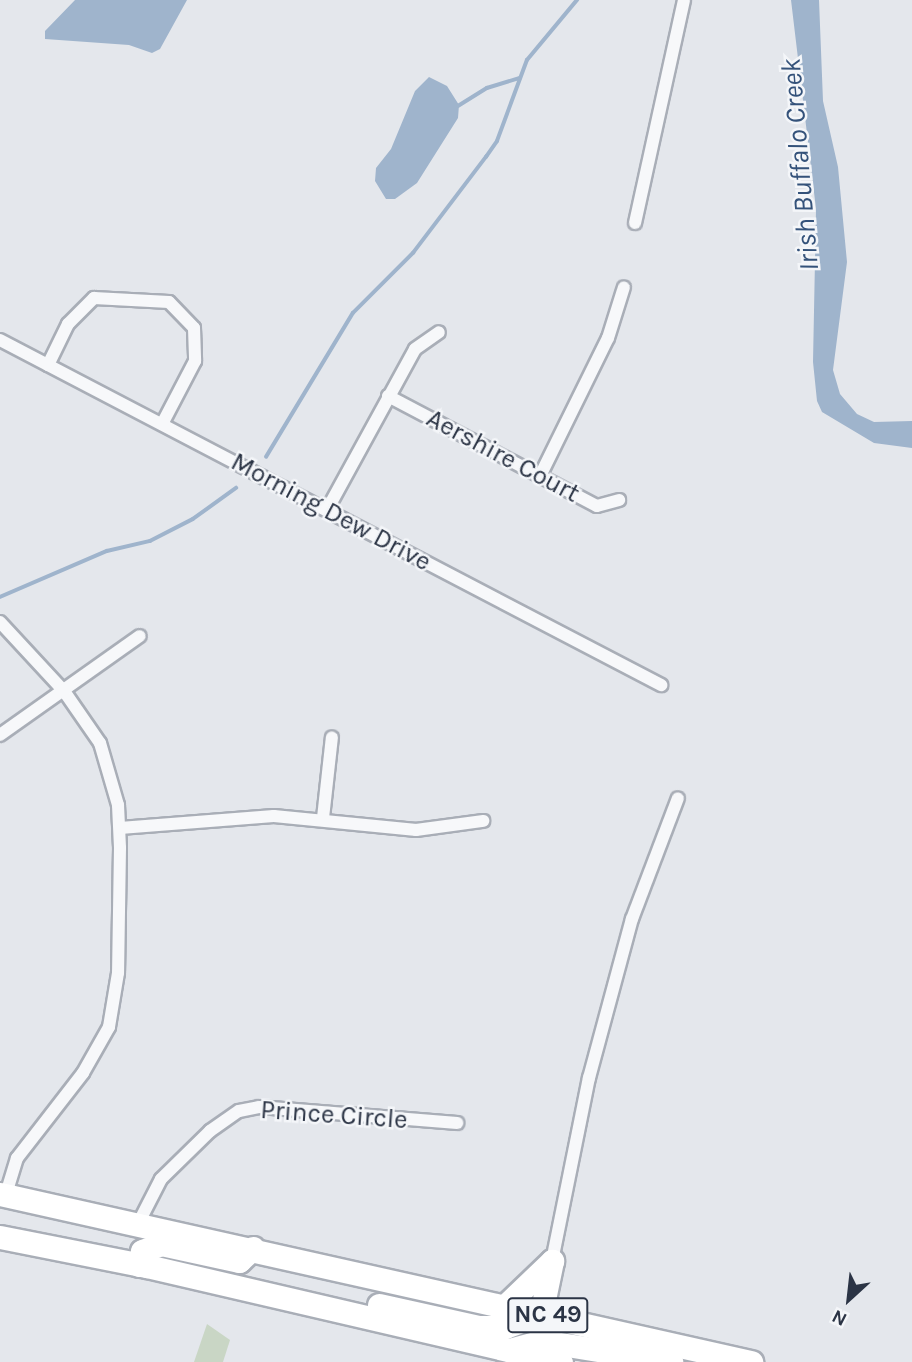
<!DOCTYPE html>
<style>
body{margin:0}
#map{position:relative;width:912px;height:1362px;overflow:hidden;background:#e4e7ec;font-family:Karla,sans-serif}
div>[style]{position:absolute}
.green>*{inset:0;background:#c9d6c5}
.water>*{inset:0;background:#9fb4cc}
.stream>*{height:3.5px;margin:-1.75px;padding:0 1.75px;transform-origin:1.75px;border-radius:1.75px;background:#9fb4cc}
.roads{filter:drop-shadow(2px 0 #a9aeb7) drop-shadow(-2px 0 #a9aeb7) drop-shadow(0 2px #a9aeb7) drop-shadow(0 -2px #a9aeb7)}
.street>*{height:12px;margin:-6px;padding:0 6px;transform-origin:6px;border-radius:6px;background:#f7f8fa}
.highway>*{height:23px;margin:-11.5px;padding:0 11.5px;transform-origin:11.5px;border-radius:11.5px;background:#fff}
span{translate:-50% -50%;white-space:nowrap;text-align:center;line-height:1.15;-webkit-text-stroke:5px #f4f6f9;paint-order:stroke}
.shield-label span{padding:2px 5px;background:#f4f6f9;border:2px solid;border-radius:5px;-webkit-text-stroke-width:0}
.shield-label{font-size:24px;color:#2b3445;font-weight:700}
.street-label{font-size:26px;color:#2b3445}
.water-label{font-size:28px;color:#34527a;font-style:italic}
.north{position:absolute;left:814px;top:1264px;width:70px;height:70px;-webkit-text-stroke:5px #f4f6f9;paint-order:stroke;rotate:207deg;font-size:19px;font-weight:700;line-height:28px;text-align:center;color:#2b3445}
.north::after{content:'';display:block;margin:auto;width:24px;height:32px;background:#2b3445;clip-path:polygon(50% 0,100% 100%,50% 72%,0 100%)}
</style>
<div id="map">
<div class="green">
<div style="clip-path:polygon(207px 1324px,230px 1340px,223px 1362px,194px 1362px)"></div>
</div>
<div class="water">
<div style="clip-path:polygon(75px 0,187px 0,160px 49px,152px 53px,129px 45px,45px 39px,45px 31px)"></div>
<div style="clip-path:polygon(791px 0,819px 0,823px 101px,838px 167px,847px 262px,833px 370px,840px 394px,857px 414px,874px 422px,912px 421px,912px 448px,874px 443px,822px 412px,817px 401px,813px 362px,816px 209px)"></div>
<div style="clip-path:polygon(429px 77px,447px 86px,459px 105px,458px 118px,417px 183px,395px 199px,386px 199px,375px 181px,376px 168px,391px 149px,415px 91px)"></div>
</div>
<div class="stream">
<div style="left:458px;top:106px;width:34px;rotate:-32deg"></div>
<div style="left:487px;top:88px;width:34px;rotate:-17deg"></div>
<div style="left:266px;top:457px;width:168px;rotate:-58.9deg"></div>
<div style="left:353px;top:313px;width:85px;rotate:-45deg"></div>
<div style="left:413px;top:253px;width:121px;rotate:-52.8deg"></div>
<div style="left:486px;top:157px;width:19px;rotate:-55deg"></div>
<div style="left:497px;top:141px;width:86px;rotate:-69.7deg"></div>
<div style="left:527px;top:60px;width:78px;rotate:-50.2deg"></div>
<div style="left:0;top:597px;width:116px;rotate:-23.3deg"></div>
<div style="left:107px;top:551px;width:44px;rotate:-13.1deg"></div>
<div style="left:150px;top:541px;width:48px;rotate:-27.1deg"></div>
<div style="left:193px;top:519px;width:53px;rotate:-35.8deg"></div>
</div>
<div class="roads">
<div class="street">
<div style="left:635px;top:223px;width:228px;rotate:-77.6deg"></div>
<div style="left:0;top:340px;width:746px;rotate:27.56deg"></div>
<div style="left:48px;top:365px;width:46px;rotate:-64deg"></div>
<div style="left:68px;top:324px;width:37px;rotate:-45deg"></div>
<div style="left:94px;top:298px;width:75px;rotate:3.1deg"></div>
<div style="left:169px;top:302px;width:36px;rotate:46deg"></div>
<div style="left:194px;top:328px;width:33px;rotate:88deg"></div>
<div style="left:195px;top:361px;width:71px;rotate:117.6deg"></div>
<div style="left:388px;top:396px;width:236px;rotate:27.8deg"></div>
<div style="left:597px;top:506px;width:23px;rotate:-15deg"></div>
<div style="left:540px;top:476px;width:154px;rotate:-63.8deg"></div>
<div style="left:608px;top:338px;width:53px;rotate:-72.6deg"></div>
<div style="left:327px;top:510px;width:183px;rotate:-61.3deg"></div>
<div style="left:415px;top:349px;width:29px;rotate:-35deg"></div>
<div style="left:0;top:622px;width:94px;rotate:47.2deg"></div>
<div style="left:64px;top:691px;width:63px;rotate:55.3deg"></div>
<div style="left:100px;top:743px;width:65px;rotate:73.8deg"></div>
<div style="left:118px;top:805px;width:43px;rotate:87.3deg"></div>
<div style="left:120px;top:848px;width:125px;rotate:90.9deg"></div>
<div style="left:118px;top:973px;width:55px;rotate:99.5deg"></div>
<div style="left:109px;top:1027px;width:53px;rotate:119.5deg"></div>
<div style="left:83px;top:1073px;width:108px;rotate:127.8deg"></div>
<div style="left:17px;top:1158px;width:39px;rotate:107deg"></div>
<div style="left:0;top:735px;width:171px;rotate:-35.3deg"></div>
<div style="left:323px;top:818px;width:81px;rotate:-83.7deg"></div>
<div style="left:120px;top:828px;width:154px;rotate:-4.5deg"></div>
<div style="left:274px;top:816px;width:143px;rotate:5.6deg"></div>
<div style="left:416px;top:830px;width:68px;rotate:-7.7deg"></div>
<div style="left:139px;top:1222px;width:48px;rotate:-62.9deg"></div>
<div style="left:161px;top:1179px;width:69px;rotate:-44.4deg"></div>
<div style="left:210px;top:1131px;width:35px;rotate:-35deg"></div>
<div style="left:239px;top:1111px;width:20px;rotate:-11deg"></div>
<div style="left:259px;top:1107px;width:199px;rotate:4.6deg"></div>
<div style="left:552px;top:1261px;width:187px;rotate:-78.6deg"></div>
<div style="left:589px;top:1078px;width:165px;rotate:-74.9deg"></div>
<div style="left:632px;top:919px;width:129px;rotate:-69.2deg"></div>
</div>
<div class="highway">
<div style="left:0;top:1194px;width:770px;rotate:12.61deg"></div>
<div style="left:0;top:1237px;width:150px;rotate:11.2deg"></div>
<div style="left:147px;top:1266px;width:425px;rotate:13.1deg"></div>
<div style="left:139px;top:1265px;width:14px;rotate:-78deg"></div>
<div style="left:142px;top:1251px;width:20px;rotate:-20deg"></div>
<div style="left:161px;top:1244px;width:80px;rotate:12.3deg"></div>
<div style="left:239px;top:1261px;width:19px;rotate:-43deg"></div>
<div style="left:379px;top:1305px;width:102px;rotate:12.4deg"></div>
<div style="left:479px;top:1327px;width:26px"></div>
<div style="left:505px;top:1327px;width:38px;rotate:-20deg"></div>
<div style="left:541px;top:1314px;width:54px;rotate:-78.3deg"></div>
<div style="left:506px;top:1305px;width:64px;rotate:-43.7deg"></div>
<div style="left:509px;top:1350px;width:34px;rotate:-15deg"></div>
<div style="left:542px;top:1341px;width:131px;rotate:9.2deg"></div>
</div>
</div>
<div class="shield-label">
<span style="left:548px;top:1315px">NC 49</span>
</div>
<div class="street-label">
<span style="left:503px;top:456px;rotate:28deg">Aershire Court</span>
<span style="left:331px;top:512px;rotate:28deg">Morning Dew Drive</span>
<span style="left:334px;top:1115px;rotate:4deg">Prince Circle</span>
</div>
<div class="water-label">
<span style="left:800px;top:165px;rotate:-95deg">Irish Buffalo Creek</span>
</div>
<div class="north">N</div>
</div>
